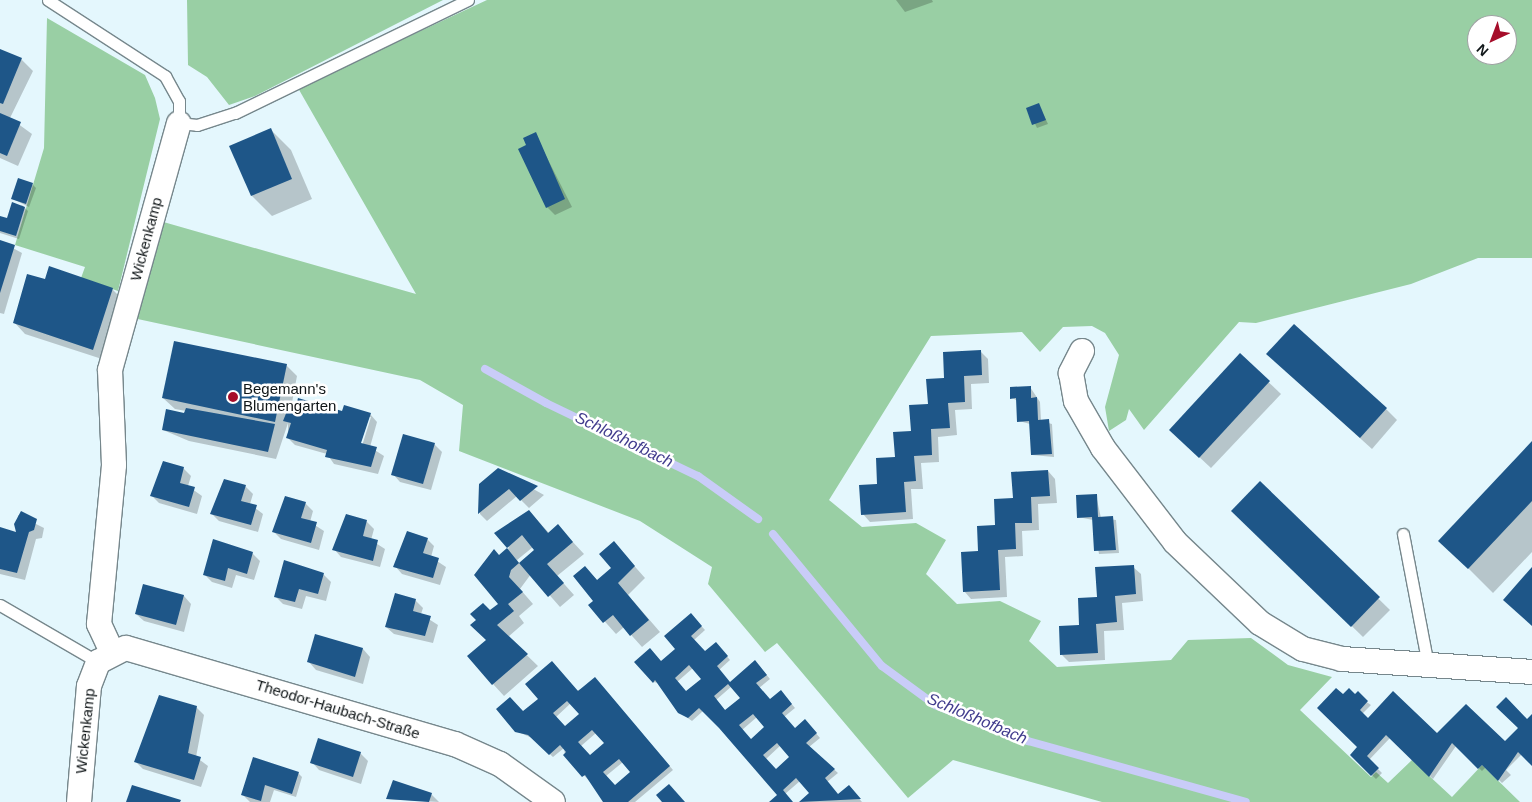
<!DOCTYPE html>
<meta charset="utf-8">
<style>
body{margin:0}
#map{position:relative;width:1532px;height:802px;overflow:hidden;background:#e4f7fd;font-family:Helvetica,sans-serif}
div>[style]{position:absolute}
.green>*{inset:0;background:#99cfa4}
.shadow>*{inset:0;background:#0003}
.stream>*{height:8px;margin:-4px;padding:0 4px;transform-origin:4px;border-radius:4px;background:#c9ccf8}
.building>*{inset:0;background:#1e5688}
.roads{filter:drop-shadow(1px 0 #76878c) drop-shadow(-1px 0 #76878c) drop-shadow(0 1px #76878c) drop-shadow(0 -1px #76878c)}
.service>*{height:11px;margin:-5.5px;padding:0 5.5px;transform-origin:5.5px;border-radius:5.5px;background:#fff}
.minor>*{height:24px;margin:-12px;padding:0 12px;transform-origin:12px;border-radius:12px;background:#fff}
.dots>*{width:14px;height:14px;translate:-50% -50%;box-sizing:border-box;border:2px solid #fff;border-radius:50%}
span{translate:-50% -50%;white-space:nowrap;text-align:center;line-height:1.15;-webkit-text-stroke:5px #fff;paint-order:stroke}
.street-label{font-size:15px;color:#101618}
.poi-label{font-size:15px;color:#101618}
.left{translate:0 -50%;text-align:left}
.water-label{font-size:16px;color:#413c8d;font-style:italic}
.north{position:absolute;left:1467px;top:15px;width:50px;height:50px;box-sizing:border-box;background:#fff;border:1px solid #9fa2a3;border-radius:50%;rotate:223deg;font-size:14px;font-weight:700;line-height:20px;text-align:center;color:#101618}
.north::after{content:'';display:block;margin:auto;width:18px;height:22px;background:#a60d2a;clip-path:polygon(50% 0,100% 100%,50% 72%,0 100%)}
</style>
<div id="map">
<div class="green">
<div style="clip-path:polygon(187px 0,443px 0,255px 96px,229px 105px,207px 77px,188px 65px)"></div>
<div style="clip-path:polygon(evenodd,487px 0,1532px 0,1532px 258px,1478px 258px,1411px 284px,1256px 323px,1239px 322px,1144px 430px,1129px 409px,1126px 420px,1109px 431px,1105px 407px,1119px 355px,1105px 333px,1092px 326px,1063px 327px,1040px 352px,1022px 332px,931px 336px,829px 500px,862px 527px,916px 523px,946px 540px,926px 574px,957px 604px,1000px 601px,1041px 621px,1029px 641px,1057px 667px,1171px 660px,1188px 640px,1251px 638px,1288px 665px,1332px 677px,1300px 710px,1371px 777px,1376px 772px,1388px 783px,1412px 760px,1452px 797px,1482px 765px,1520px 802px,1102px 802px,953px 760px,908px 798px,777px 643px,765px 652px,708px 584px,712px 567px,640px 521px,459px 451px,463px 405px,420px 380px,133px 318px,160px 221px,416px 294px,298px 88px,487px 0,1477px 25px,1507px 25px,1507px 55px,1477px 55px,1477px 25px)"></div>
<div style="clip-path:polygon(47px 18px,145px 75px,155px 98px,160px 119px,118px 291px,81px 278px,85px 267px,15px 245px,44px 148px)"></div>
</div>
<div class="shadow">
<div style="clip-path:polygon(896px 0,932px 0,933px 2px,905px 12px)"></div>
<div style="clip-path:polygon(0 50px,21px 59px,33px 71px,10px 118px,32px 134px,18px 166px,0 158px)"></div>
<div style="clip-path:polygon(1039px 105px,1048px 124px,1037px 128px,1028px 109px)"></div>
<div style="clip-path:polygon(271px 130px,291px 150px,312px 199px,272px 216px,252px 196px)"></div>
<div style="clip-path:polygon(535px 134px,572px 207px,555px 215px,547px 207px,528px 146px)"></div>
<div style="clip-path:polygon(32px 184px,36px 188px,29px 207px,13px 199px)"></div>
<div style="clip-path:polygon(22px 205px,28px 211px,19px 239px,0 233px,0 217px,8px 220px)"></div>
<div style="clip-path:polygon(0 241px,22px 253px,4px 314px,0 313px)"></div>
<div style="clip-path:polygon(46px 280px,112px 289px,124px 301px,105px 360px,25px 334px,14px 322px)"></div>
<div style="clip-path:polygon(980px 351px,988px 359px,989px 383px,971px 384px,972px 409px,955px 410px,957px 435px,938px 437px,939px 462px,921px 463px,923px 489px,911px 489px,913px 519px,870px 522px,863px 514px,946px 379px)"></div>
<div style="clip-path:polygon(1240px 355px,1281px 394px,1211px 468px,1182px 441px)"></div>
<div style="clip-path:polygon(evenodd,286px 365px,297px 376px,290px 413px,370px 414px,377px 422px,370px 447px,384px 456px,378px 474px,334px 464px,327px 454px,295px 445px,288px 438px,288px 423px,276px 459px,189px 441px,163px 430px,186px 411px,175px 409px,163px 398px,286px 365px,368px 417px,371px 417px,361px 449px,358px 448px,368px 417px)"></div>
<div style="clip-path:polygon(1279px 365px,1386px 409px,1397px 420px,1372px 449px)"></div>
<div style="clip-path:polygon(1030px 387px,1040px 402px,1041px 421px,1052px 424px,1054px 457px,1032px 455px,1030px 424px,1019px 421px,1018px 401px,1012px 398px)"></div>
<div style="clip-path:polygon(1532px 443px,1532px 552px,1493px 593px,1465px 565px)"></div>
<div style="clip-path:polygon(434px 444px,442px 452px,431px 490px,400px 482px,393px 474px)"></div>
<div style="clip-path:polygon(183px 468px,191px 476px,188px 486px,202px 496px,197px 514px,159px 503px,151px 495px)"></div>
<div style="clip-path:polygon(498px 469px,544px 495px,529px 508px,517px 496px,487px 521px,480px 514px,480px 484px)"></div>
<div style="clip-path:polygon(1048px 471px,1055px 479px,1057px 503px,1038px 504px,1039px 530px,1022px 531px,1023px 556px,1005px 557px,1007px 597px,971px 599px,964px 591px,980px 552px,1014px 499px)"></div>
<div style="clip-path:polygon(1260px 483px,1390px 610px,1363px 637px,1233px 511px)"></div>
<div style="clip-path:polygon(245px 486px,253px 494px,250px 504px,263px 514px,258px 532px,219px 521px,212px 514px)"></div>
<div style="clip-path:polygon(1096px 495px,1101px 518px,1116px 520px,1119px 553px,1099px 554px,1093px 520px,1078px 517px)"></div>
<div style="clip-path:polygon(305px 503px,313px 511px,310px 522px,324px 531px,319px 550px,281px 539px,273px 531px)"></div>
<div style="clip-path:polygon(evenodd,529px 511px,549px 533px,558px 526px,584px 554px,557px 576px,574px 595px,560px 607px,531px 574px,520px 589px,533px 604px,519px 616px,524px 623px,508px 637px,538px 666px,504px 696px,493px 684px,488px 640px,490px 612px,500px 604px,499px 556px,509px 548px,496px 533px,529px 511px,533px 547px,536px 550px,520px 564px,517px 560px,533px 547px)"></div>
<div style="clip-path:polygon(18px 515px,44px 528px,42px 538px,36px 539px,25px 580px,0 574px,0 530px,17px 533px)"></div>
<div style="clip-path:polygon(366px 521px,374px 529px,371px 540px,385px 549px,380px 567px,341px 557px,334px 549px)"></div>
<div style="clip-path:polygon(427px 539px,434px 546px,431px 557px,446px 567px,440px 585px,402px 574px,395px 566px)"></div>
<div style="clip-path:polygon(614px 543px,645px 578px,628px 595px,660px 632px,642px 647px,624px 627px,616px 634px,590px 605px,595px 601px,585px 567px,598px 581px,613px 568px)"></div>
<div style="clip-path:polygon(252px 553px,260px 561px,254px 580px,236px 575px,232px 588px,212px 582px,205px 575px)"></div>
<div style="clip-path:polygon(1133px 567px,1141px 574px,1143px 601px,1122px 603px,1124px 630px,1104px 631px,1105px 660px,1069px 662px,1062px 655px,1098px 598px)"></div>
<div style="clip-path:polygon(323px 574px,331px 582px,326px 601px,306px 596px,302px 609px,283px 604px,275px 596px)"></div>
<div style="clip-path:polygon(144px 586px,184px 596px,191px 604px,184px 632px,144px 621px,136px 614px)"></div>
<div style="clip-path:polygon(415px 600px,423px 608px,421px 614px,438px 625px,433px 643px,394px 634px,386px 627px)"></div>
<div style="clip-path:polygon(evenodd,691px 615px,705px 630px,694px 640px,705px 653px,719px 647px,730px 660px,719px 670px,730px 683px,759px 666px,770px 679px,759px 688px,770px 701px,784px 695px,795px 708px,784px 717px,795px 729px,808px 724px,820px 738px,809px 747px,838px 773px,827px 782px,839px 796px,852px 790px,862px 802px,801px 802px,811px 794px,800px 781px,785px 794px,792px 802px,771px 802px,779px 795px,721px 728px,703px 711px,692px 721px,679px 712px,659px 683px,653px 682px,661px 662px,676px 649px,691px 615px,693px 668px,702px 679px,686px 693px,677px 682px,693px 668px,691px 615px,732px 686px,741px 698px,726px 711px,716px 700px,732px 686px,691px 615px,757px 717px,766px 727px,751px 740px,742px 730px,757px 717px,691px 615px,781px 745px,791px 757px,776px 770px,766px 759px,781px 745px)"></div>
<div style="clip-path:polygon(316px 635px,363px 649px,370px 657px,363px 684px,316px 670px,309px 662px)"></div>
<div style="clip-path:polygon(evenodd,598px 682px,673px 770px,635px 802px,609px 802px,565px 755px,564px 748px,553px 757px,532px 738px,516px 731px,523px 713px,598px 682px,571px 703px,581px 715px,565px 728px,556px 717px,571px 703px,598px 682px,596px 733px,605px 743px,590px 756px,581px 746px,596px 733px,598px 682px,623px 762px,632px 772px,615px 786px,606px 776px,623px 762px)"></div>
<div style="clip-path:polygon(1349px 690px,1371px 705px,1362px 714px,1368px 720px,1437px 735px,1505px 743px,1532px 716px,1532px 764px,1522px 754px,1506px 770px,1511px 775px,1502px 783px,1486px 767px,1482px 771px,1456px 746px,1433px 779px,1390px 738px,1369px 760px,1382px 773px,1376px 779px,1351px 755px,1359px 747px,1343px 696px)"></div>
<div style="clip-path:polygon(196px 707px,204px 715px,196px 757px,208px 766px,201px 787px,143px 769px,136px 762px)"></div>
<div style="clip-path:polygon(360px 753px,368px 761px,361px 784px,319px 770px,312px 762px)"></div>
<div style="clip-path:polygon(254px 759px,298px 773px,302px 777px,296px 797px,274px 790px,270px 802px,250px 802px,243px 795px)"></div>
<div style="clip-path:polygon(431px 794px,439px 802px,388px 799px)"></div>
</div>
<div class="stream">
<div style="left:485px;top:369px;width:70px;rotate:29.1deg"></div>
<div style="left:546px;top:403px;width:169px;rotate:25.7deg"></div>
<div style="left:698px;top:476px;width:74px;rotate:35.6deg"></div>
<div style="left:773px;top:534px;width:171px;rotate:50.5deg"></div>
<div style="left:882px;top:666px;width:66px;rotate:36.3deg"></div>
<div style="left:935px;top:705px;width:100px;rotate:21.2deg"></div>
<div style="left:1028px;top:741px;width:226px;rotate:15.6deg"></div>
</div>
<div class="building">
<div style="clip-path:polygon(0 49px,22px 58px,3px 104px,0 103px)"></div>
<div style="clip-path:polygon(1039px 103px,1046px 120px,1032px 125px,1026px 108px)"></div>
<div style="clip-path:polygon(0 113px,21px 122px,7px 156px,0 153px)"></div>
<div style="clip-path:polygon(271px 128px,292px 179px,251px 196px,229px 146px)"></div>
<div style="clip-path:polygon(536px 132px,565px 199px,546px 208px,518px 149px,526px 145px,523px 138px)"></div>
<div style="clip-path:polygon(18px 178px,33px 183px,26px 204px,11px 199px)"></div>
<div style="clip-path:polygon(12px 202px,25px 207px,16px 236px,0 231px,0 216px,7px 218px)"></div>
<div style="clip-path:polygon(0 240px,15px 245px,0 293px)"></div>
<div style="clip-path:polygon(49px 266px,113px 288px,93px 350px,13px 323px,27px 274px,45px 279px)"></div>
<div style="clip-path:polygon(1294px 324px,1387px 408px,1360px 438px,1266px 354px)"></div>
<div style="clip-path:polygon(174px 341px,287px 364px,275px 422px,162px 398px)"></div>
<div style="clip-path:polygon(981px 350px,982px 375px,964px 376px,965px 402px,948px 403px,950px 428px,931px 429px,932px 455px,914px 456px,916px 481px,904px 482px,906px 512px,861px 515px,859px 485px,877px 484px,876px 458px,895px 457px,893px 432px,911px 431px,909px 405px,928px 404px,926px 379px,944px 378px,943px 352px)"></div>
<div style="clip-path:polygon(1240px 353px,1270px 381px,1199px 458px,1169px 430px)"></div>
<div style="clip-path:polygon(1031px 386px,1031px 398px,1037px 397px,1038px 420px,1049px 419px,1052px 454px,1031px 455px,1029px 421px,1017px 422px,1016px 398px,1010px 399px,1010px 387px)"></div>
<div style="clip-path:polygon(298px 398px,342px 411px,344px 405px,371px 413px,361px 443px,377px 447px,371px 467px,325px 457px,327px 450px,286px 438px,291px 423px,283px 421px,287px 411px,294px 413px)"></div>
<div style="clip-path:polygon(186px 408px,275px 424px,268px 452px,162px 430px,166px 409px,184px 413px)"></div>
<div style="clip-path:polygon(403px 434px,435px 443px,423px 484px,391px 475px)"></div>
<div style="clip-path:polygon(1532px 441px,1532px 501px,1468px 569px,1438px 541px)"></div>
<div style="clip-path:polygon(163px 461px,184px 467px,180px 483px,195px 487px,189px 507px,150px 496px)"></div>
<div style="clip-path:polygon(498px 468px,538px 486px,520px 501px,509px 489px,478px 514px,479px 484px)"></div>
<div style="clip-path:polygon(1048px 470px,1050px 496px,1031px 497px,1032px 523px,1015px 523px,1016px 549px,998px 550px,1000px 590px,963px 592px,961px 552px,978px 551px,977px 526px,995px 525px,994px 499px,1013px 498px,1011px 472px)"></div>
<div style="clip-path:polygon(224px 479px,246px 485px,241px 501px,257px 505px,251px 525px,210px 514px)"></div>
<div style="clip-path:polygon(1260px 481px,1380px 597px,1351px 627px,1231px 511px)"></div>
<div style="clip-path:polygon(1097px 494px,1098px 517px,1113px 516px,1116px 550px,1094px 551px,1092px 517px,1077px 518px,1076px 495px)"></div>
<div style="clip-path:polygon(285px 496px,306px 502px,301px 518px,317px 522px,311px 543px,272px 532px)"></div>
<div style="clip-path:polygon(529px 510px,548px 533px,558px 524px,573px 542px,547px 564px,564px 583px,548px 597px,519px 563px,511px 570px,509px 577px,523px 592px,508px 604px,514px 611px,497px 625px,528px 654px,492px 685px,467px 656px,486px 640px,470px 625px,476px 620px,470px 614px,483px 603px,490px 610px,498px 604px,474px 575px,494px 549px,499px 555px,507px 548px,519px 563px,534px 550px,522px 535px,507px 548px,494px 533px)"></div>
<div style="clip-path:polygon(21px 511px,37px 519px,34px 530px,29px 532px,17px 573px,0 569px,0 527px,16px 532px,14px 524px)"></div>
<div style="clip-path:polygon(346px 514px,367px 520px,363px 536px,378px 540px,373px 561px,332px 550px)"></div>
<div style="clip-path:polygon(407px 531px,428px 538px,423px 553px,439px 558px,433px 578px,393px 567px)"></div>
<div style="clip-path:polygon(213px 539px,253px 552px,247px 574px,228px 568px,225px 581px,203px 575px)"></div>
<div style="clip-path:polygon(614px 541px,635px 566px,618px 583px,649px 620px,630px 636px,613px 615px,603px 623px,588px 605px,593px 601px,573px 576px,585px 566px,597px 580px,611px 568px,599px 554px)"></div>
<div style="clip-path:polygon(284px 560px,324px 573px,318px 594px,299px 589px,295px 602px,274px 597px)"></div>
<div style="clip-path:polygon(1134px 565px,1136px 594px,1115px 596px,1117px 622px,1096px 624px,1098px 653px,1060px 655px,1059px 626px,1079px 625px,1078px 598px,1097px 597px,1095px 567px)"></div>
<div style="clip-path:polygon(1532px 567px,1532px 626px,1503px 600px)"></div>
<div style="clip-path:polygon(143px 584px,184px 595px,176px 625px,135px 614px)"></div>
<div style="clip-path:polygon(395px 593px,416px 599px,413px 611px,431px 616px,425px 636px,385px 627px)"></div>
<div style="clip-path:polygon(evenodd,691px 613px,702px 626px,691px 636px,705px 651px,716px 642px,728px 656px,717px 666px,730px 682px,755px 660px,767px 675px,756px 683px,770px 699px,781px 690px,792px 704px,782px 713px,795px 728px,805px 719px,817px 733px,806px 743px,835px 769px,825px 778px,838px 794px,849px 785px,861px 799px,799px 802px,809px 793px,796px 778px,783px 790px,793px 802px,769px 802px,777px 795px,719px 728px,699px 708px,688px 718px,678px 713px,655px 680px,653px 683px,634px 662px,650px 648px,661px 661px,675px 649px,664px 636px,691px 613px,689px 665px,701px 679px,686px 691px,675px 678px,689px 665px,691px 613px,728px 684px,740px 698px,725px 710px,714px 696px,728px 684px,691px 613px,753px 714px,764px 727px,751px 739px,739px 725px,753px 714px,691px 613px,777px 743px,789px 757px,776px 769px,763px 755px,777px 743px)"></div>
<div style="clip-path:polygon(315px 634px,363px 648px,355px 677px,307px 662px)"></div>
<div style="clip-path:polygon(evenodd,552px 661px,578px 691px,595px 677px,670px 766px,628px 802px,603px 802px,585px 775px,582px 777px,563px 755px,566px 752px,560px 745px,549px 755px,528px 735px,515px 732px,496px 709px,510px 697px,523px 711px,538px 699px,525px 684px,552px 661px,567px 701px,579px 714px,565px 726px,553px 713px,567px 701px,552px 661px,592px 730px,604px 743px,590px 755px,578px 742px,592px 730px,552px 661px,619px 759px,630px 772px,615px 785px,603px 772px,619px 759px)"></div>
<div style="clip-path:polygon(1336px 688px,1343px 694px,1349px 688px,1355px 694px,1358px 691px,1368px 701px,1360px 710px,1368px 718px,1393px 691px,1437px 733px,1466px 704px,1505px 741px,1518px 728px,1496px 707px,1506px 697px,1527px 719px,1532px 714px,1532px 766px,1518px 752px,1498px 781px,1482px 765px,1478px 769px,1452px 743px,1429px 777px,1386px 735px,1367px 756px,1379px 768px,1371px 776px,1350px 755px,1357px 747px,1317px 708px)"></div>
<div style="clip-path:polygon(159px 695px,197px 706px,188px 753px,201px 757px,194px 780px,134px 762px)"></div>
<div style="clip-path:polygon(318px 738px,361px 752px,353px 777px,310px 763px)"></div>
<div style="clip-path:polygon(253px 757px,299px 772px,292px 794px,265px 785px,261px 801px,241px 795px)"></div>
<div style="clip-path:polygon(393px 780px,432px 793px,429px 802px,386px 799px)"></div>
<div style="clip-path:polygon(669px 784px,685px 802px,662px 802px,656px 795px)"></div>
<div style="clip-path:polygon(132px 785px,181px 800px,180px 802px,126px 802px)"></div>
</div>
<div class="roads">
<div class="service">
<div style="left:48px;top:0;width:140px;rotate:33deg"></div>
<div style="left:165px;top:76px;width:29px;rotate:61deg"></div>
<div style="left:179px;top:101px;width:22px;rotate:90deg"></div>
<div style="left:179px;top:123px;width:18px;rotate:6deg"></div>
<div style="left:197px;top:125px;width:40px;rotate:-18deg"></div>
<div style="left:235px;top:113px;width:259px;rotate:-25.9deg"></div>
<div style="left:1403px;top:534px;width:133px;rotate:79.2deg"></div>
<div style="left:0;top:605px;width:113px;rotate:30.2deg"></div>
</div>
<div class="minor">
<div style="left:1082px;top:351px;width:25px;rotate:117deg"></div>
<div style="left:1071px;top:373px;width:28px;rotate:80deg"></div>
<div style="left:1076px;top:401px;width:54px;rotate:60.1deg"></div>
<div style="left:1103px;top:448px;width:118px;rotate:52.5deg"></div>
<div style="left:1175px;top:542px;width:117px;rotate:43.6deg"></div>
<div style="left:1260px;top:623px;width:50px;rotate:31.2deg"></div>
<div style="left:1303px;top:649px;width:40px;rotate:14.4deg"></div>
<div style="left:1342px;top:659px;width:190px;rotate:3.9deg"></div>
<div style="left:112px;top:652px;width:31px;rotate:-115deg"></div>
<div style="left:99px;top:624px;width:160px;rotate:-84.6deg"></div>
<div style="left:114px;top:465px;width:95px;rotate:-92.4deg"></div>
<div style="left:110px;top:370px;width:256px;rotate:-74.4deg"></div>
<div style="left:79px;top:802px;width:116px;rotate:-85.1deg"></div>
<div style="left:89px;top:686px;width:26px;rotate:-69deg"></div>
<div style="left:98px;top:662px;width:31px;rotate:-27deg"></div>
<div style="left:126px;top:648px;width:343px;rotate:16.3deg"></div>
<div style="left:455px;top:744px;width:49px;rotate:24deg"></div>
<div style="left:500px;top:764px;width:65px;rotate:35.6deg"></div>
</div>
</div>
<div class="dots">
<div style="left:233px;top:397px;background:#a60d2a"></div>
</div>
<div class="street-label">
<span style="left:146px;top:239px;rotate:-75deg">Wickenkamp</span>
<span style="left:338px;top:709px;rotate:17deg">Theodor-Haubach-Straße</span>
<span style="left:85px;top:731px;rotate:-84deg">Wickenkamp</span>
</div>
<div class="poi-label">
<span class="left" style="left:243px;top:397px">Begemann's<br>Blumengarten</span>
</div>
<div class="water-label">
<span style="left:624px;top:440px;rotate:26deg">Schloßhofbach</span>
<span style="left:977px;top:719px;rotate:23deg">Schloßhofbach</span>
</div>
<div class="north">N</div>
</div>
